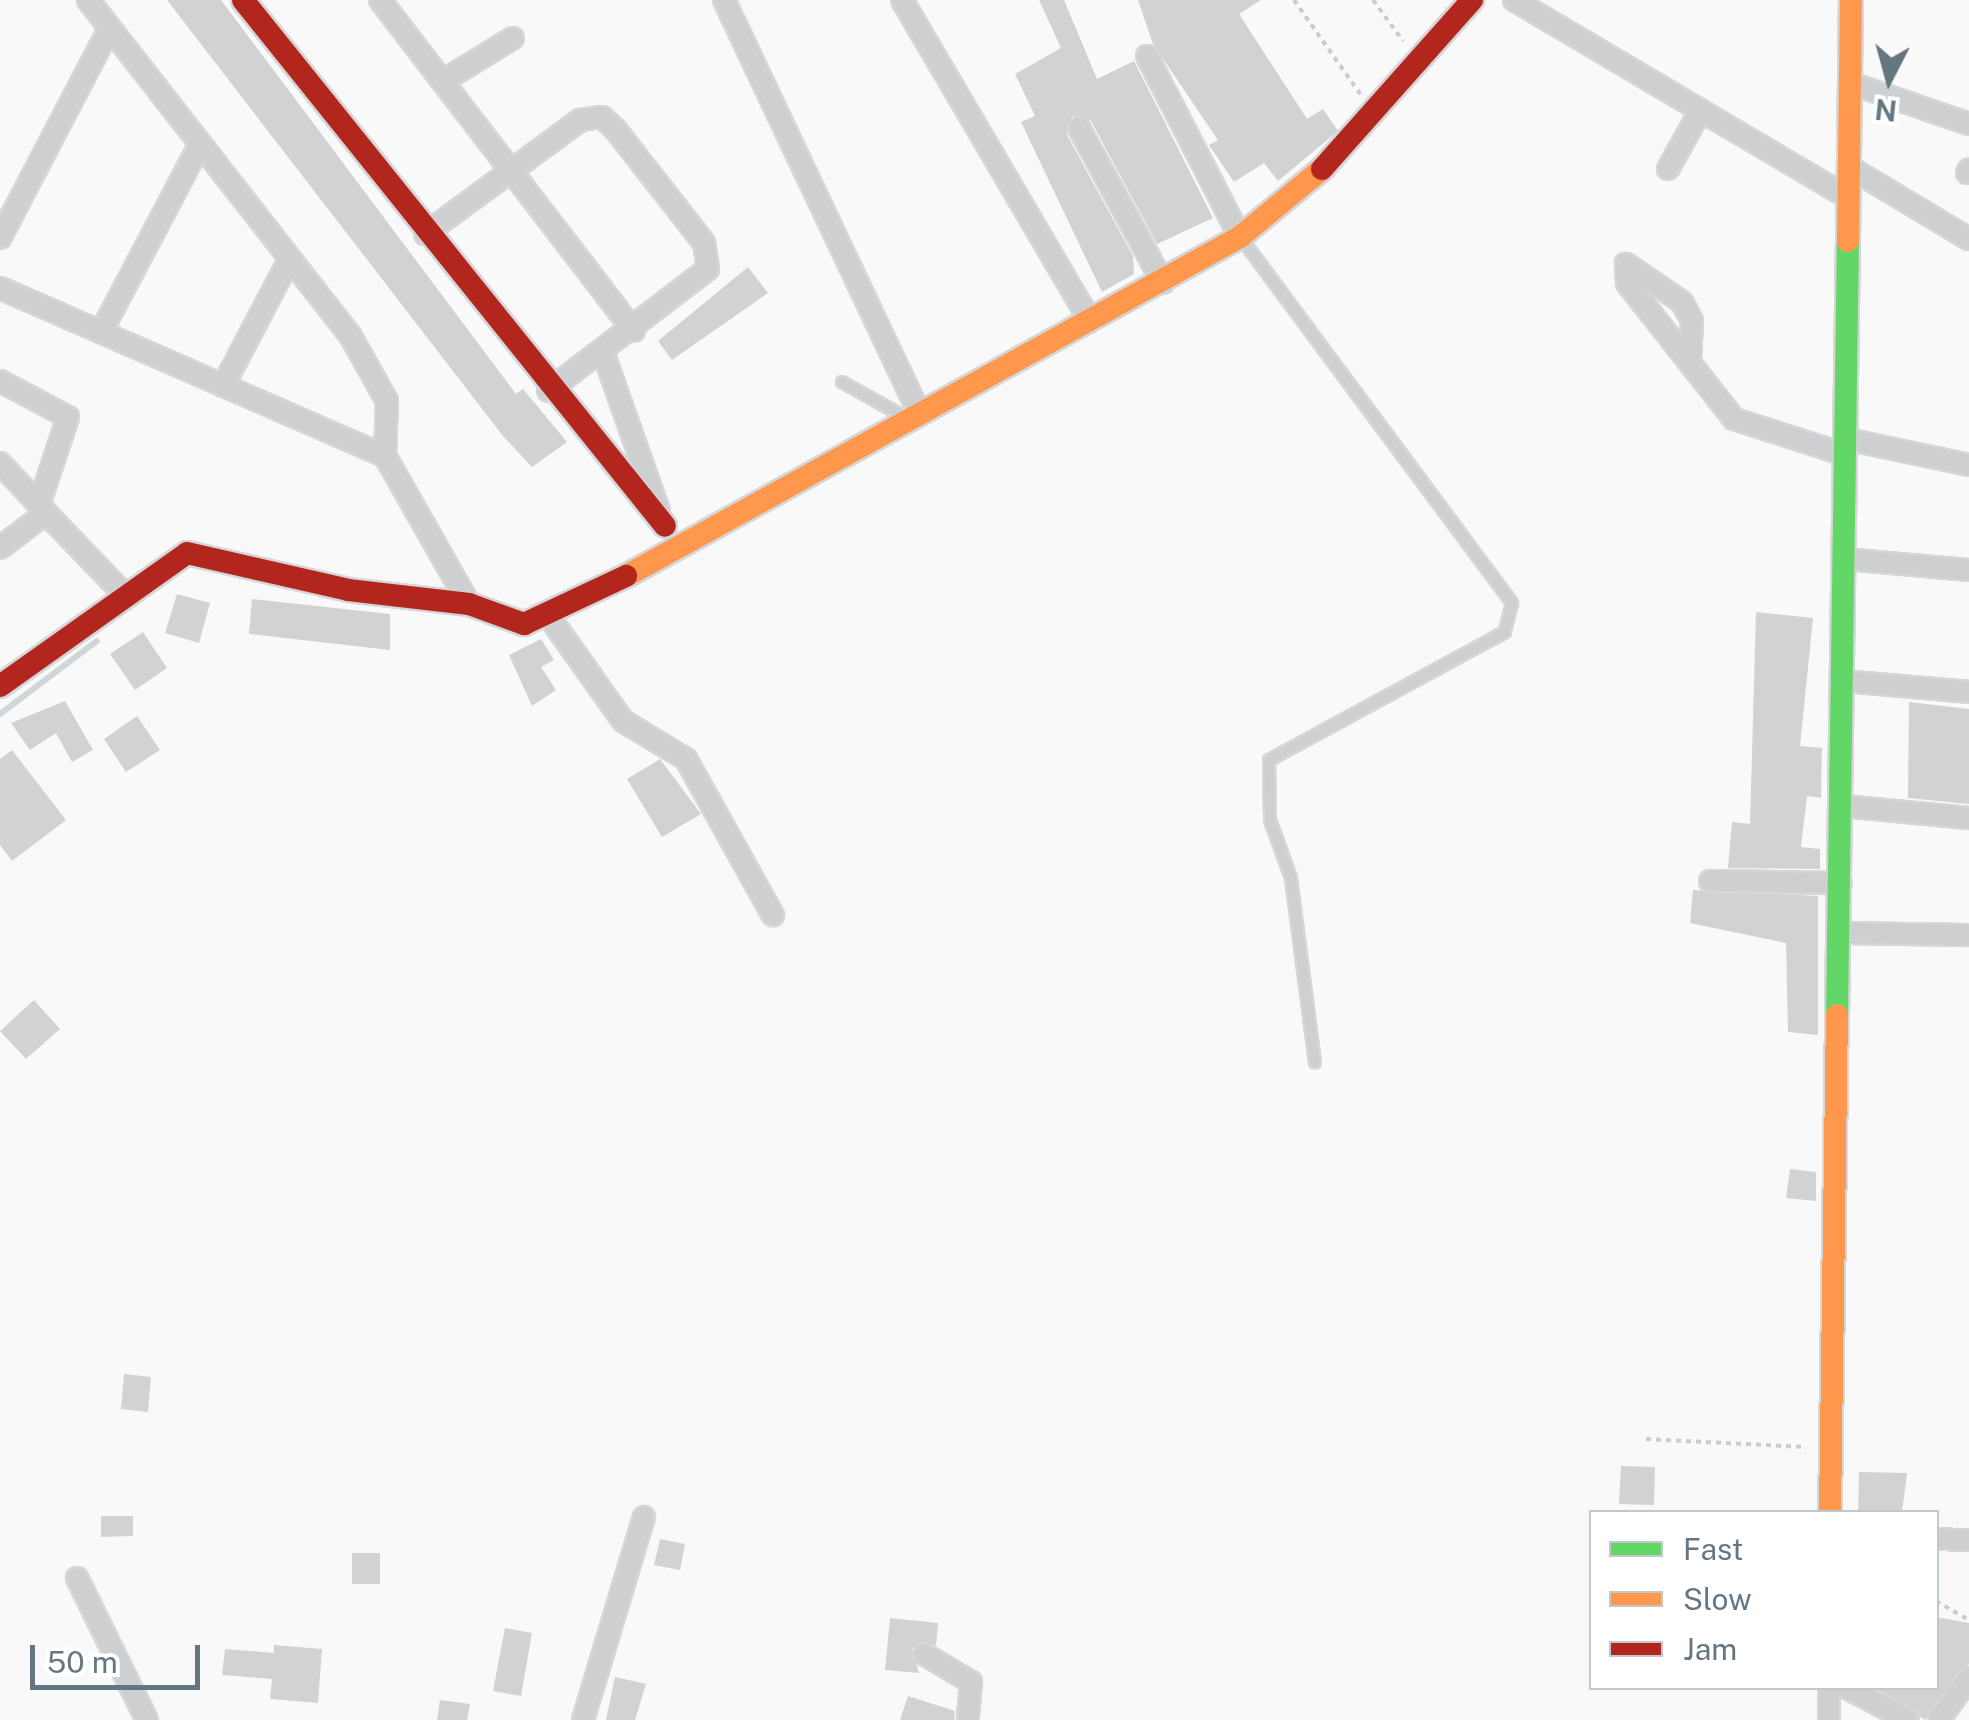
<!DOCTYPE html>
<style>
body{margin:0}
#map{position:relative;width:1969px;height:1720px;overflow:hidden;background:#f9f9f9;font-family:"Public Sans",sans-serif}
div>[style]{position:absolute}
.stream>*{height:6px;margin:-3px;padding:0 3px;transform-origin:3px;border-radius:3px;background:#ced6d9}
.building>*{inset:0;background:#d0d2d3}
.path>*{height:4px;margin-top:-2px;transform-origin:0;background:repeating-linear-gradient(90deg,#cbcccd 0 5px,transparent 0 10px)}
.roads{filter:drop-shadow(2px 0 #d5d6d7) drop-shadow(-2px 0 #d5d6d7) drop-shadow(0 2px #d5d6d7) drop-shadow(0 -2px #d5d6d7)}
.lane>*{height:10px;margin:-5px;padding:0 5px;transform-origin:5px;border-radius:5px;background:#cecfd0}
.street>*{height:20px;margin:-10px;padding:0 10px;transform-origin:10px;border-radius:10px;background:#cecfd0}
.fast>*{height:22px;margin:-11px;padding:0 11px;transform-origin:11px;border-radius:11px;background:#63d668}
.slow>*{height:22px;margin:-11px;padding:0 11px;transform-origin:11px;border-radius:11px;background:#ff974d}
.jam>*{height:22px;margin:-11px;padding:0 11px;transform-origin:11px;border-radius:11px;background:#b3261e}
span{translate:-50% -50%;white-space:nowrap;text-align:center;line-height:1.15;-webkit-text-stroke:10px #fff;paint-order:stroke}
.legend{position:absolute;left:1589px;top:1510px;width:350px;height:180px;box-sizing:border-box;background:#fff;border:2px solid #c1c8cd;margin:0;padding:12px 18px;list-style:none;font-size:30px;color:#657683}
.legend li{display:flex;align-items:center;gap:20px;height:50px}
.legend b{width:50px;border:2px solid #c1c8cd}
.north{position:absolute;left:1839px;top:30px;width:100px;height:100px;-webkit-text-stroke:8px #fff;paint-order:stroke;rotate:186deg;font-size:28px;font-weight:700;line-height:40px;text-align:center;color:#657683}
.north::after{content:'';display:block;margin:auto;width:35px;height:45px;background:#657683;clip-path:polygon(50% 0,100% 100%,50% 72%,0 100%)}
.scale{position:absolute;left:30px;top:1645px;width:170px;height:45px;box-sizing:border-box;border:5px solid #657683;border-top:0;padding-left:12px;font-size:30px;line-height:35px;white-space:nowrap;color:#657683;-webkit-text-stroke:8px #fff;paint-order:stroke}
</style>
<div id="map">
<div class="stream">
<div style="left:0;top:714px;width:121px;rotate:-37deg"></div>
</div>
<div class="building">
<div style="clip-path:polygon(167px 0,221px 0,516px 394px,523px 389px,567px 442px,532px 467px,503px 436px)"></div>
<div style="clip-path:polygon(1039px 0,1064px 0,1097px 79px,1134px 61px,1213px 218px,1157px 244px,1091px 121px,1072px 116px,1067px 135px,1133px 256px,1134px 274px,1102px 292px,1021px 122px,1035px 116px,1015px 74px,1061px 48px)"></div>
<div style="clip-path:polygon(1138px 0,1261px 0,1239px 14px,1307px 119px,1323px 109px,1338px 131px,1278px 181px,1264px 163px,1234px 182px,1209px 145px,1218px 140px,1153px 44px)"></div>
<div style="clip-path:polygon(748px 267px,768px 293px,672px 360px,658px 341px)"></div>
<div style="clip-path:polygon(177px 594px,210px 603px,199px 643px,165px 633px)"></div>
<div style="clip-path:polygon(252px 599px,390px 614px,390px 650px,249px 634px)"></div>
<div style="clip-path:polygon(1756px 612px,1813px 618px,1800px 746px,1822px 748px,1821px 798px,1807px 796px,1801px 847px,1820px 849px,1820px 869px,1728px 868px,1732px 822px,1750px 824px)"></div>
<div style="clip-path:polygon(143px 632px,167px 668px,135px 690px,110px 654px)"></div>
<div style="clip-path:polygon(541px 639px,554px 660px,541px 667px,556px 690px,532px 706px,509px 655px)"></div>
<div style="clip-path:polygon(65px 701px,93px 750px,72px 762px,56px 733px,30px 750px,11px 723px)"></div>
<div style="clip-path:polygon(1909px 702px,1969px 709px,1969px 804px,1908px 798px)"></div>
<div style="clip-path:polygon(137px 716px,160px 750px,126px 772px,104px 739px)"></div>
<div style="clip-path:polygon(12px 750px,66px 820px,12px 861px,0 845px,0 759px)"></div>
<div style="clip-path:polygon(660px 759px,701px 814px,662px 837px,627px 779px)"></div>
<div style="clip-path:polygon(1693px 890px,1818px 896px,1818px 1035px,1788px 1032px,1786px 943px,1690px 923px)"></div>
<div style="clip-path:polygon(34px 1000px,60px 1029px,26px 1059px,0 1031px)"></div>
<div style="clip-path:polygon(1790px 1169px,1816px 1172px,1816px 1201px,1786px 1198px)"></div>
<div style="clip-path:polygon(124px 1374px,151px 1377px,148px 1412px,121px 1409px)"></div>
<div style="clip-path:polygon(1621px 1466px,1655px 1467px,1654px 1505px,1619px 1504px)"></div>
<div style="clip-path:polygon(1859px 1472px,1907px 1473px,1902px 1512px,1858px 1512px)"></div>
<div style="clip-path:polygon(101px 1516px,133px 1516px,133px 1536px,101px 1537px)"></div>
<div style="clip-path:polygon(660px 1539px,685px 1544px,680px 1570px,654px 1565px)"></div>
<div style="clip-path:polygon(352px 1553px,380px 1553px,380px 1584px,352px 1584px)"></div>
<div style="clip-path:polygon(1936px 1617px,1969px 1623px,1969px 1664px,1925px 1720px,1876px 1688px,1936px 1688px)"></div>
<div style="clip-path:polygon(890px 1618px,938px 1623px,936px 1645px,912px 1648px,919px 1673px,885px 1670px)"></div>
<div style="clip-path:polygon(505px 1628px,532px 1633px,521px 1696px,493px 1691px)"></div>
<div style="clip-path:polygon(274px 1645px,322px 1649px,318px 1703px,270px 1699px,272px 1679px,222px 1675px,225px 1649px,274px 1653px)"></div>
<div style="clip-path:polygon(615px 1677px,646px 1684px,635px 1720px,606px 1720px)"></div>
<div style="clip-path:polygon(908px 1696px,955px 1711px,954px 1720px,900px 1720px)"></div>
<div style="clip-path:polygon(440px 1700px,470px 1704px,467px 1720px,437px 1720px)"></div>
</div>
<div class="path">
<div style="left:1294px;top:0;width:116px;rotate:54.8deg"></div>
<div style="left:1373px;top:0;width:51px;rotate:53.8deg"></div>
<div style="left:1646px;top:1439px;width:160px;rotate:2.9deg"></div>
<div style="left:1936px;top:1601px;width:38px;rotate:30deg"></div>
</div>
<div class="roads">
<div class="lane">
<div style="left:1241px;top:238px;width:455px;rotate:53.4deg"></div>
<div style="left:1512px;top:603px;width:30px;rotate:104deg"></div>
<div style="left:1505px;top:632px;width:268px;rotate:151.5deg"></div>
<div style="left:1269px;top:760px;width:60px;rotate:89deg"></div>
<div style="left:1270px;top:820px;width:62px;rotate:70.1deg"></div>
<div style="left:1291px;top:878px;width:186px;rotate:82.6deg"></div>
<div style="left:842px;top:382px;width:70px;rotate:29.1deg"></div>
</div>
<div class="street">
<div style="left:88px;top:0;width:425px;rotate:52deg"></div>
<div style="left:350px;top:335px;width:76px;rotate:60.7deg"></div>
<div style="left:387px;top:401px;width:55px;rotate:92.1deg"></div>
<div style="left:380px;top:0;width:417px;rotate:52.5deg"></div>
<div style="left:724px;top:0;width:452px;rotate:64.7deg"></div>
<div style="left:902px;top:0;width:372px;rotate:59.6deg"></div>
<div style="left:1514px;top:0;width:389px;rotate:30.6deg"></div>
<div style="left:1147px;top:56px;width:203px;rotate:62.8deg"></div>
<div style="left:443px;top:81px;width:82px;rotate:-31.6deg"></div>
<div style="left:1850px;top:83px;width:126px;rotate:19deg"></div>
<div style="left:1079px;top:128px;width:176px;rotate:61.5deg"></div>
<div style="left:1849px;top:167px;width:140px;rotate:31deg"></div>
<div style="left:1668px;top:169px;width:62px;rotate:-60.9deg"></div>
<div style="left:1967px;top:173px;width:4px;rotate:-63deg"></div>
<div style="left:425px;top:234px;width:192px;rotate:-36.3deg"></div>
<div style="left:580px;top:120px;width:22px;rotate:-8deg"></div>
<div style="left:602px;top:117px;width:18px;rotate:43deg"></div>
<div style="left:615px;top:129px;width:145px;rotate:52deg"></div>
<div style="left:704px;top:243px;width:26px;rotate:81deg"></div>
<div style="left:708px;top:269px;width:201px;rotate:142.7deg"></div>
<div style="left:0;top:238px;width:237px;rotate:-62.4deg"></div>
<div style="left:0;top:288px;width:420px;rotate:23.6deg"></div>
<div style="left:385px;top:456px;width:170px;rotate:60.4deg"></div>
<div style="left:101px;top:332px;width:212px;rotate:-62.2deg"></div>
<div style="left:604px;top:355px;width:165px;rotate:70.6deg"></div>
<div style="left:1690px;top:360px;width:39px;rotate:-87deg"></div>
<div style="left:1692px;top:321px;width:21px;rotate:-118deg"></div>
<div style="left:1682px;top:302px;width:68px;rotate:-145.8deg"></div>
<div style="left:1626px;top:264px;width:19px;rotate:87deg"></div>
<div style="left:1627px;top:283px;width:173px;rotate:51.8deg"></div>
<div style="left:1734px;top:419px;width:118px;rotate:17.8deg"></div>
<div style="left:0;top:381px;width:77px;rotate:27.9deg"></div>
<div style="left:68px;top:417px;width:92px;rotate:108.4deg"></div>
<div style="left:223px;top:386px;width:138px;rotate:-62.3deg"></div>
<div style="left:1846px;top:439px;width:126px;rotate:11.9deg"></div>
<div style="left:0;top:463px;width:66px;rotate:46.8deg"></div>
<div style="left:0;top:548px;width:58px;rotate:-37.3deg"></div>
<div style="left:46px;top:513px;width:114px;rotate:46.1deg"></div>
<div style="left:1845px;top:559px;width:124px;rotate:5.1deg"></div>
<div style="left:550px;top:618px;width:126px;rotate:54.7deg"></div>
<div style="left:623px;top:721px;width:74px;rotate:31.1deg"></div>
<div style="left:686px;top:759px;width:179px;rotate:60.9deg"></div>
<div style="left:1844px;top:681px;width:125px;rotate:5deg"></div>
<div style="left:1842px;top:806px;width:128px;rotate:5.4deg"></div>
<div style="left:1710px;top:881px;width:131px;rotate:0.9deg"></div>
<div style="left:1840px;top:933px;width:129px;rotate:0.9deg"></div>
<div style="left:1936px;top:1539px;width:33px;rotate:2deg"></div>
<div style="left:77px;top:1578px;width:158px;rotate:63.8deg"></div>
<div style="left:924px;top:1654px;width:55px;rotate:30.8deg"></div>
<div style="left:971px;top:1682px;width:38px;rotate:95deg"></div>
<div style="left:1847px;top:1688px;width:69px;rotate:27.7deg"></div>
<div style="left:583px;top:1720px;width:212px;rotate:-73.3deg"></div>
<div style="left:1829px;top:1720px;width:32px;rotate:-90deg"></div>
<div style="left:1939px;top:1720px;width:52px;rotate:-54.5deg"></div>
</div>
<div class="fast">
<div style="left:1837px;top:1015px;width:774px;rotate:-89.19deg"></div>
</div>
<div class="slow">
<div style="left:1848px;top:241px;width:241px;rotate:-89.3deg"></div>
<div style="left:626px;top:576px;width:701px;rotate:-28.9deg"></div>
<div style="left:1240px;top:237px;width:107px;rotate:-39.7deg"></div>
<div style="left:1830px;top:1512px;width:497px;rotate:-89.2deg"></div>
</div>
<div class="jam">
<div style="left:243px;top:0;width:674px;rotate:51.26deg"></div>
<div style="left:1322px;top:169px;width:226px;rotate:-48.4deg"></div>
<div style="left:0;top:686px;width:229px;rotate:-35.4deg"></div>
<div style="left:187px;top:553px;width:165px;rotate:12.9deg"></div>
<div style="left:348px;top:590px;width:122px;rotate:6.6deg"></div>
<div style="left:469px;top:604px;width:59px;rotate:20deg"></div>
<div style="left:524px;top:624px;width:113px;rotate:-25.2deg"></div>
</div>
</div>
<ul class="legend">
<li><b style="height:12px;background:#63d668"></b>Fast</li>
<li><b style="height:12px;background:#ff974d"></b>Slow</li>
<li><b style="height:12px;background:#b3261e"></b>Jam</li>
</ul>
<div class="north">N</div>
<div class="scale">50 m</div>
</div>
